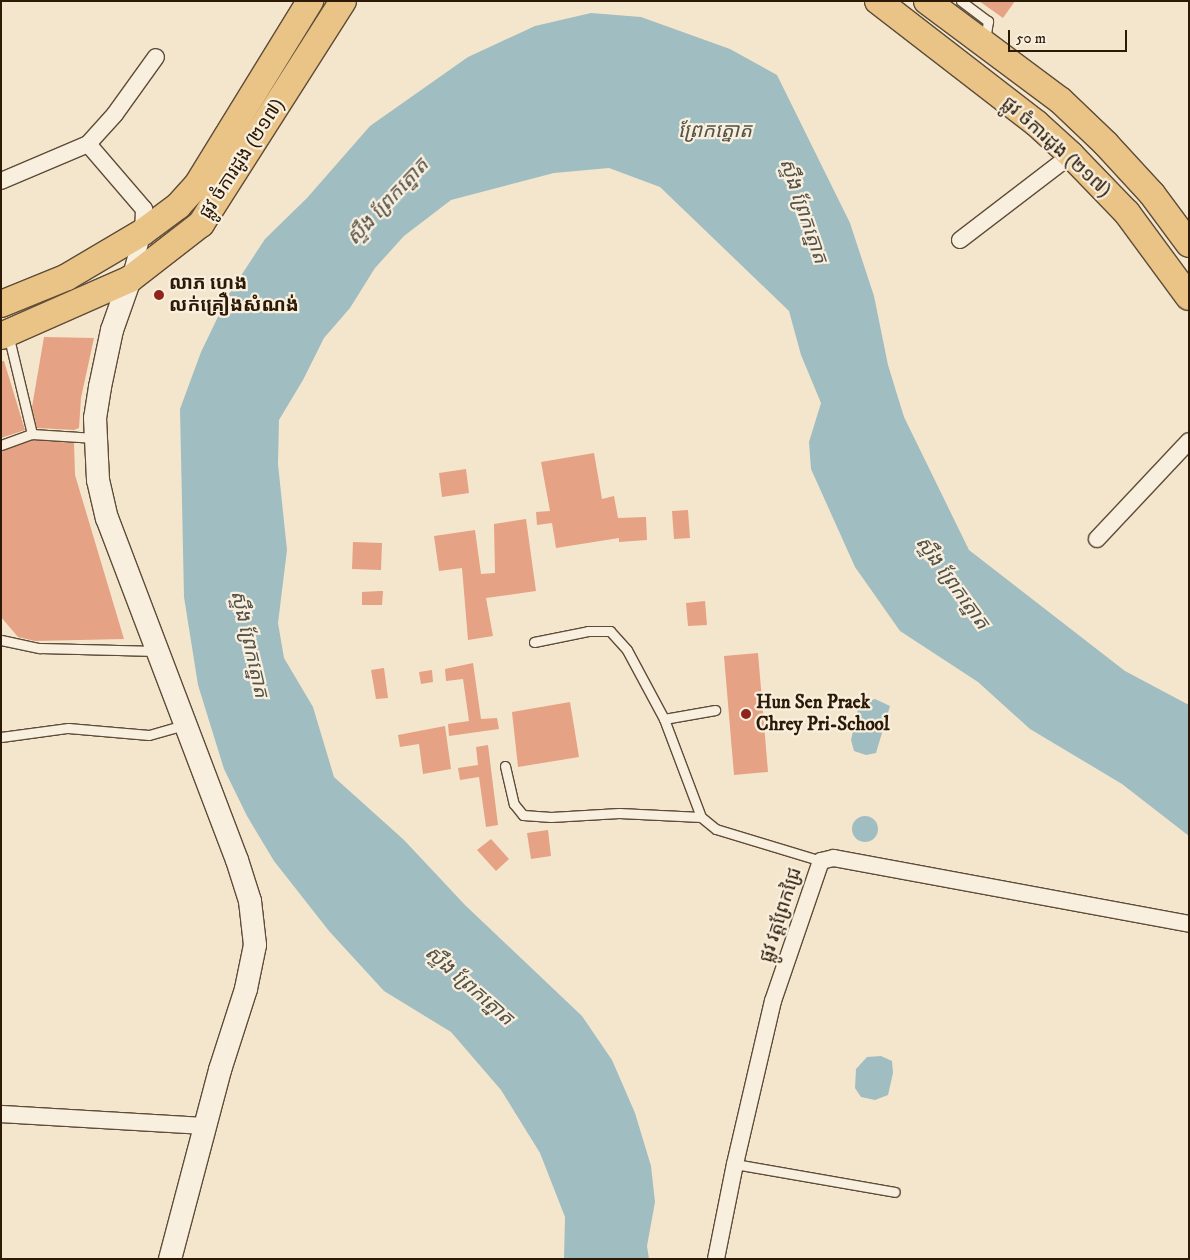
<!DOCTYPE html>
<meta charset="utf-8">
<style>
body{margin:0}
#map{position:relative;width:1190px;height:1260px;overflow:hidden;background:#f4e6cd;font-family:"IM FELL DW Pica","Noto Sans Khmer",serif}
div>[style]{position:absolute}
.water>*{inset:0;background:#a0bdc2}
.round{border-radius:50%}
.building>*{inset:0;background:#e6a284}
.roads{filter:drop-shadow(1px 0 #5e4c38) drop-shadow(-1px 0 #5e4c38) drop-shadow(0 1px #5e4c38) drop-shadow(0 -1px #5e4c38)}
.lane>*{height:9px;margin:-4.5px;padding:0 4.5px;transform-origin:4.5px;border-radius:4.5px;background:#f8efde}
.street>*{height:16px;margin:-8px;padding:0 8px;transform-origin:8px;border-radius:8px;background:#f8efde}
.secondary>*{height:22px;margin:-11px;padding:0 11px;transform-origin:11px;border-radius:11px;background:#f8efde}
.primary>*{height:26px;margin:-13px;padding:0 13px;transform-origin:13px;border-radius:13px;background:#eac386}
.dots>*{width:14px;height:14px;translate:-50% -50%;box-sizing:border-box;border:2px solid #f8efde;border-radius:50%}
span{translate:-50% -50%;white-space:nowrap;text-align:center;line-height:1.15;-webkit-text-stroke:4.5px #f8efde;paint-order:stroke}
.street-label{font-size:19px;color:#2c1906}
.poi-label{font-size:19px;color:#2c1906;font-weight:700}
.left{translate:0 -50%;text-align:left}
.water-label{font-size:20px;color:#555248;font-style:italic}
.frame{position:absolute;inset:0;border:2px solid #2c1906;pointer-events:none}
.scale{position:absolute;left:1008px;top:30px;width:119px;height:22px;box-sizing:border-box;border:2px solid #2c1906;border-top:0;padding-left:6px;font-size:15px;line-height:18px;white-space:nowrap;color:#2c1906;-webkit-text-stroke:4px #f8efde;paint-order:stroke}
</style>
<div id="map">
<div class="water">
<div style="clip-path:polygon(591px 13px,641px 17px,730px 49px,777px 75px,850px 223px,874px 296px,888px 365px,904px 417px,969px 550px,1125px 671px,1189px 705px,1189px 836px,1122px 784px,1030px 729px,978px 682px,900px 631px,855px 567px,811px 469px,809px 442px,821px 403px,801px 355px,789px 311px,660px 187px,609px 168px,554px 173px,451px 200px,404px 236px,375px 268px,350px 308px,324px 338px,303px 380px,279px 420px,278px 464px,287px 550px,278px 623px,284px 658px,313px 707px,334px 777px,404px 840px,465px 905px,582px 1016px,612px 1060px,635px 1113px,651px 1166px,655px 1202px,647px 1246px,649px 1259px,564px 1259px,565px 1217px,540px 1153px,501px 1090px,451px 1032px,384px 991px,329px 931px,274px 861px,247px 816px,224px 769px,198px 685px,184px 597px,180px 409px,201px 352px,229px 294px,265px 239px,307px 198px,370px 126px,468px 57px,535px 26px)"></div>
<div style="clip-path:polygon(875px 699px,890px 706px,876px 753px,866px 755px,854px 751px,851px 740px,859px 705px)"></div>
<div class="round" style="left:852px;top:816px;width:26px;height:26px"></div>
<div style="clip-path:polygon(881px 1056px,892px 1061px,893px 1073px,888px 1095px,875px 1100px,861px 1097px,855px 1088px,856px 1069px,867px 1057px)"></div>
</div>
<div class="building">
<div style="clip-path:polygon(979px 1px,1015px 1px,1003px 18px)"></div>
<div style="clip-path:polygon(44px 337px,94px 338px,81px 398px,79px 428px,74px 430px,37px 428px,32px 407px)"></div>
<div style="clip-path:polygon(1px 361px,4px 361px,25px 430px,1px 438px)"></div>
<div style="clip-path:polygon(33px 440px,74px 443px,75px 475px,124px 639px,35px 641px,18px 637px,1px 617px,1px 451px)"></div>
<div style="clip-path:polygon(594px 453px,602px 499px,614px 496px,618px 518px,646px 517px,647px 540px,619px 542px,619px 538px,556px 548px,552px 523px,537px 525px,536px 512px,550px 511px,541px 462px)"></div>
<div style="clip-path:polygon(466px 469px,469px 493px,442px 497px,439px 473px)"></div>
<div style="clip-path:polygon(688px 510px,690px 538px,674px 539px,672px 511px)"></div>
<div style="clip-path:polygon(526px 519px,536px 591px,486px 598px,493px 636px,468px 640px,462px 568px,439px 571px,434px 536px,475px 530px,481px 574px,495px 573px,494px 524px)"></div>
<div style="clip-path:polygon(353px 542px,382px 543px,381px 570px,352px 569px)"></div>
<div style="clip-path:polygon(380px 591px,383px 591px,382px 605px,362px 605px,362px 592px)"></div>
<div style="clip-path:polygon(705px 601px,707px 625px,688px 626px,686px 603px)"></div>
<div style="clip-path:polygon(758px 653px,768px 772px,734px 775px,724px 656px)"></div>
<div style="clip-path:polygon(473px 663px,481px 719px,497px 718px,499px 729px,449px 736px,448px 724px,469px 721px,463px 679px,446px 681px,445px 669px)"></div>
<div style="clip-path:polygon(384px 668px,388px 698px,376px 699px,371px 670px)"></div>
<div style="clip-path:polygon(432px 670px,433px 682px,421px 684px,419px 672px)"></div>
<div style="clip-path:polygon(570px 702px,579px 757px,518px 767px,512px 712px)"></div>
<div style="clip-path:polygon(445px 726px,451px 769px,423px 774px,419px 744px,400px 747px,398px 735px)"></div>
<div style="clip-path:polygon(488px 745px,498px 825px,486px 827px,479px 777px,460px 780px,458px 768px,478px 765px,476px 747px)"></div>
<div style="clip-path:polygon(548px 830px,551px 856px,531px 859px,527px 833px)"></div>
<div style="clip-path:polygon(491px 839px,509px 859px,496px 871px,477px 850px)"></div>
</div>
<div class="roads">
<div class="lane">
<div style="left:961px;top:1px;width:34px;rotate:37deg"></div>
<div style="left:988px;top:21px;width:20px;rotate:99deg"></div>
<div style="left:8px;top:334px;width:103px;rotate:76.5deg"></div>
<div style="left:1px;top:445px;width:33px;rotate:-20deg"></div>
<div style="left:32px;top:434px;width:63px;rotate:3.6deg"></div>
<div style="left:1px;top:640px;width:40px;rotate:12deg"></div>
<div style="left:40px;top:648px;width:117px;rotate:1.5deg"></div>
<div style="left:534px;top:642px;width:55px;rotate:-11.5deg"></div>
<div style="left:588px;top:631px;width:22px"></div>
<div style="left:610px;top:631px;width:25px;rotate:48deg"></div>
<div style="left:627px;top:650px;width:78px;rotate:61.8deg"></div>
<div style="left:664px;top:719px;width:105px;rotate:69.3deg"></div>
<div style="left:701px;top:817px;width:19px;rotate:39deg"></div>
<div style="left:716px;top:829px;width:110px;rotate:16.9deg"></div>
<div style="left:664px;top:719px;width:52px;rotate:-10deg"></div>
<div style="left:1px;top:737px;width:68px;rotate:-7.7deg"></div>
<div style="left:68px;top:728px;width:81px;rotate:4.9deg"></div>
<div style="left:149px;top:735px;width:37px;rotate:-16deg"></div>
<div style="left:505px;top:766px;width:39px;rotate:77deg"></div>
<div style="left:514px;top:804px;width:14px;rotate:51deg"></div>
<div style="left:523px;top:815px;width:28px;rotate:4deg"></div>
<div style="left:551px;top:817px;width:68px;rotate:-3.4deg"></div>
<div style="left:619px;top:813px;width:82px;rotate:2.8deg"></div>
<div style="left:735px;top:1164px;width:162px;rotate:9.9deg"></div>
</div>
<div class="street">
<div style="left:88px;top:144px;width:86px;rotate:49.3deg"></div>
<div style="left:144px;top:209px;width:23px;rotate:92deg"></div>
<div style="left:143px;top:232px;width:49px;rotate:105.5deg"></div>
<div style="left:1px;top:181px;width:95px;rotate:-23deg"></div>
<div style="left:88px;top:144px;width:40px;rotate:-48deg"></div>
<div style="left:115px;top:114px;width:70px;rotate:-54.3deg"></div>
<div style="left:960px;top:240px;width:140px;rotate:-37.4deg"></div>
<div style="left:1097px;top:539px;width:134px;rotate:-46.8deg"></div>
<div style="left:1px;top:1114px;width:204px;rotate:3.4deg"></div>
<div style="left:716px;top:1259px;width:97px;rotate:-78.7deg"></div>
<div style="left:735px;top:1164px;width:167px;rotate:-76.9deg"></div>
<div style="left:773px;top:1001px;width:148px;rotate:-71.1deg"></div>
<div style="left:821px;top:861px;width:13px;rotate:-13deg"></div>
<div style="left:834px;top:858px;width:361px;rotate:10.5deg"></div>
</div>
<div class="secondary">
<div style="left:130px;top:279px;width:54px;rotate:109.4deg"></div>
<div style="left:112px;top:330px;width:58px;rotate:101.9deg"></div>
<div style="left:100px;top:387px;width:31px;rotate:99deg"></div>
<div style="left:95px;top:418px;width:62px;rotate:87.2deg"></div>
<div style="left:98px;top:480px;width:39px;rotate:77deg"></div>
<div style="left:107px;top:518px;width:366px;rotate:69.2deg"></div>
<div style="left:237px;top:860px;width:43px;rotate:72.4deg"></div>
<div style="left:250px;top:901px;width:44px;rotate:83.5deg"></div>
<div style="left:255px;top:945px;width:45px;rotate:101.6deg"></div>
<div style="left:246px;top:989px;width:85px;rotate:107.8deg"></div>
<div style="left:220px;top:1070px;width:196px;rotate:104.8deg"></div>
</div>
<div class="primary">
<div style="left:878px;top:1px;width:200px;rotate:37.7deg"></div>
<div style="left:1036px;top:123px;width:47px;rotate:42.4deg"></div>
<div style="left:1071px;top:155px;width:81px;rotate:46deg"></div>
<div style="left:1127px;top:213px;width:104px;rotate:53.6deg"></div>
<div style="left:927px;top:1px;width:166px;rotate:36.7deg"></div>
<div style="left:1060px;top:100px;width:64px;rotate:43.7deg"></div>
<div style="left:1106px;top:144px;width:68px;rotate:47.4deg"></div>
<div style="left:1152px;top:194px;width:62px;rotate:53.5deg"></div>
<div style="left:1px;top:304px;width:71px;rotate:-22.2deg"></div>
<div style="left:67px;top:277px;width:88px;rotate:-30.6deg"></div>
<div style="left:143px;top:232px;width:44px;rotate:-36.6deg"></div>
<div style="left:178px;top:206px;width:28px;rotate:-48deg"></div>
<div style="left:197px;top:185px;width:216px;rotate:-58.4deg"></div>
<div style="left:1px;top:336px;width:141px;rotate:-23.8deg"></div>
<div style="left:130px;top:279px;width:90px;rotate:-37.8deg"></div>
<div style="left:201px;top:224px;width:264px;rotate:-57.5deg"></div>
</div>
</div>
<div class="dots">
<div style="left:159px;top:295px;background:#8f2418"></div>
<div style="left:746px;top:714px;background:#8f2418"></div>
</div>
<div class="street-label">
<span style="left:1056px;top:147px;rotate:42deg">ផ្លូវ ចំការដូង (២១៧)</span>
<span style="left:242px;top:159px;rotate:-57deg">ផ្លូវ ចំការដូង (២១៧)</span>
<span style="left:781px;top:915px;rotate:-72deg">ផ្លូវ វត្តព្រែកជ្រៃ</span>
</div>
<div class="poi-label">
<span class="left" style="left:169px;top:295px">លាភ ហេង<br>លក់គ្រឿងសំណង់</span>
<span class="left" style="left:756px;top:714px">Hun Sen Praek<br>Chrey Pri-School</span>
</div>
<div class="water-label">
<span style="left:715px;top:131px">ព្រែកត្នោត</span>
<span style="left:388px;top:202px;rotate:-47deg">ស្ទឹង ព្រែកត្នោត</span>
<span style="left:803px;top:211px;rotate:71deg">ស្ទឹង ព្រែកត្នោត</span>
<span style="left:952px;top:583px;rotate:54deg">ស្ទឹង ព្រែកត្នោត</span>
<span style="left:249px;top:644px;rotate:77deg">ស្ទឹង ព្រែកត្នោត</span>
<span style="left:469px;top:986px;rotate:41deg">ស្ទឹង ព្រែកត្នោត</span>
</div>
<div class="frame"></div>
<div class="scale">50 m</div>
</div>
